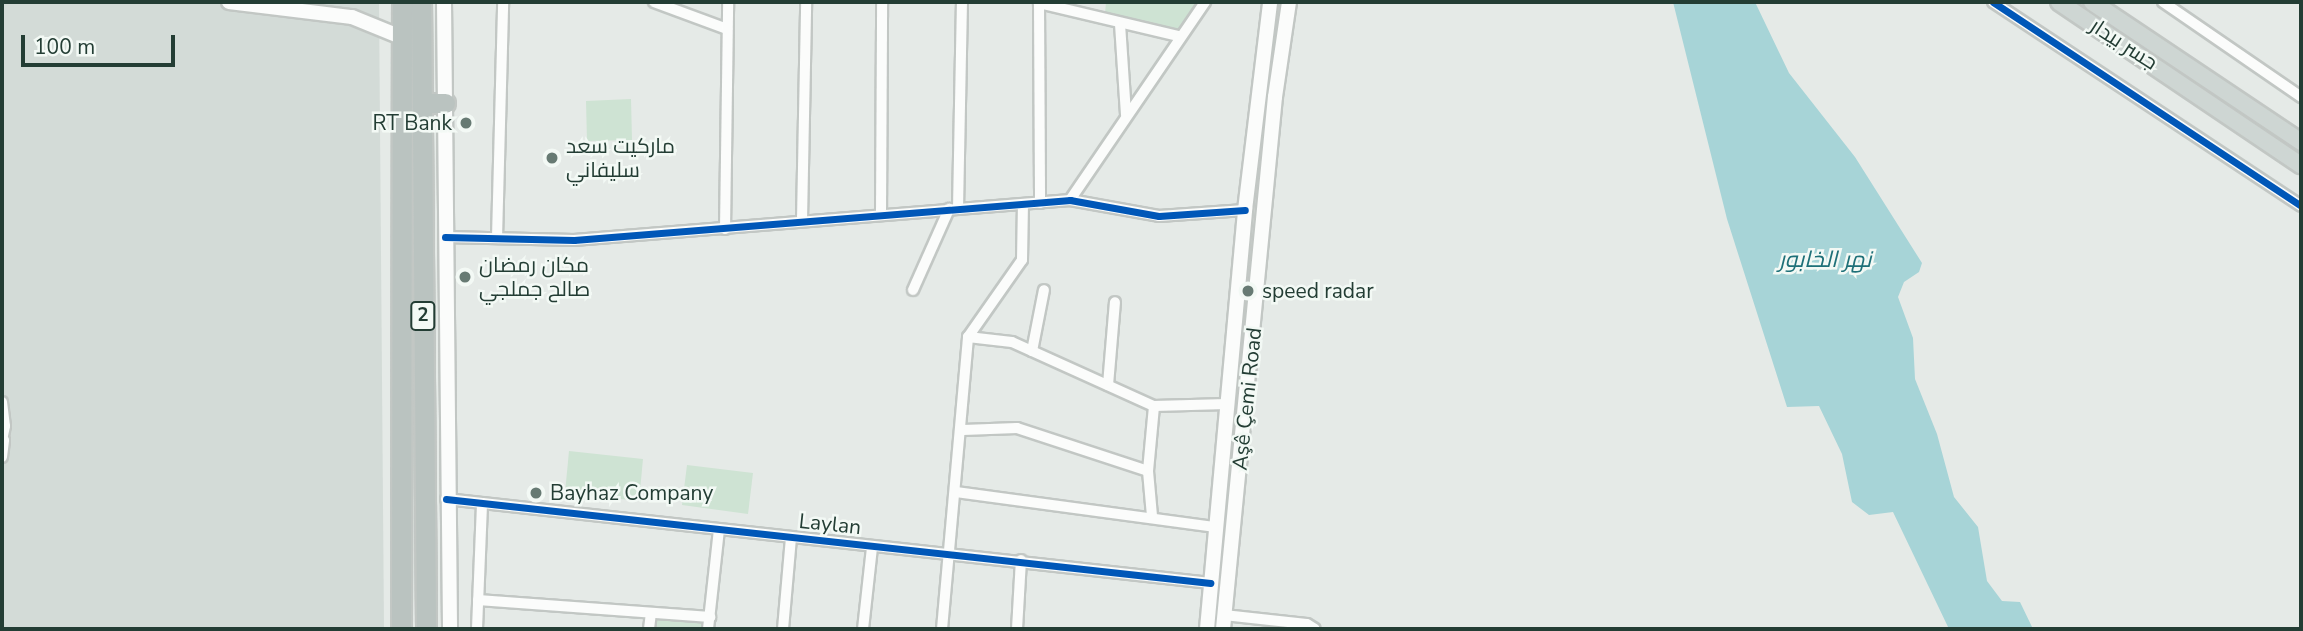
<!DOCTYPE html>
<meta charset="utf-8">
<style>
body{margin:0}
#map{position:relative;width:2303px;height:631px;overflow:hidden;background:#e5eae7;font-family:"Nunito Sans",Cairo,sans-serif}
div>[style]{position:absolute}
.built>*{inset:0;background:#d3dbd7}
.green>*{inset:0;background:#cee3d3}
.water>*{inset:0;background:#a7d4d7}
.roads{filter:drop-shadow(2px 0 #c2c7c4) drop-shadow(-2px 0 #c2c7c4) drop-shadow(0 2px #c2c7c4) drop-shadow(0 -2px #c2c7c4)}
.street>*{height:10px;margin:-5px;padding:0 5px;transform-origin:5px;border-radius:5px;background:#fbfcfb}
.secondary>*{height:14px;margin:-7px;padding:0 7px;transform-origin:7px;border-radius:7px;background:#fbfcfb}
.primary>*{height:16px;margin:-8px;padding:0 8px;transform-origin:8px;border-radius:8px;background:#ced6d3}
.highway>*{height:19px;margin:-9.5px;padding:0 9.5px;transform-origin:9.5px;border-radius:9.5px;background:#bac3c0}
.cycleway>*{height:7px;margin:-3.5px;padding:0 3.5px;transform-origin:3.5px;border-radius:3.5px;background:#0057b8}
.dots>*{width:19px;height:19px;translate:-50% -50%;box-sizing:border-box;border:4px solid #f3f9f5;border-radius:50%}
span{translate:-50% -50%;white-space:nowrap;text-align:center;line-height:1.15;-webkit-text-stroke:5px #f3f9f5;paint-order:stroke}
.shield-label span{padding:2px 5px;background:#f3f9f5;border:2px solid;border-radius:5px;-webkit-text-stroke-width:0}
.shield-label{font-size:19px;color:#233d34;font-weight:700}
.street-label{font-size:21px;color:#233d34}
.poi-label{font-size:21px;color:#233d34}
.right{translate:-100% -50%;text-align:right}
.left{translate:0 -50%;text-align:left}
.water-label{font-size:23px;color:#1e7078;font-style:italic}
.frame{position:absolute;inset:0;border:4px solid #233d34;pointer-events:none}
.scale{position:absolute;left:21px;top:35px;width:154px;height:32px;box-sizing:border-box;border:4px solid #233d34;border-top:0;padding-left:9px;font-size:21px;line-height:24px;white-space:nowrap;color:#233d34;-webkit-text-stroke:5px #f3f9f5;paint-order:stroke}
</style>
<div id="map">
<div class="built">
<div style="clip-path:polygon(2px 2px,379px 2px,384px 629px,4px 629px)"></div>
</div>
<div class="green">
<div style="clip-path:polygon(1106px 2px,1199px 2px,1179px 29px,1105px 14px)"></div>
<div style="clip-path:polygon(631px 99px,632px 140px,587px 141px,586px 101px)"></div>
<div style="clip-path:polygon(569px 451px,643px 459px,639px 501px,565px 493px)"></div>
<div style="clip-path:polygon(687px 465px,753px 473px,748px 514px,682px 505px)"></div>
<div style="clip-path:polygon(654px 617px,704px 622px,703px 629px,653px 629px)"></div>
</div>
<div class="water">
<div style="clip-path:polygon(1673px 2px,1755px 2px,1789px 73px,1855px 157px,1922px 263px,1919px 272px,1904px 282px,1898px 297px,1913px 338px,1915px 379px,1937px 434px,1954px 497px,1978px 527px,1987px 581px,2002px 601px,2020px 602px,2033px 629px,1949px 629px,1893px 512px,1869px 515px,1852px 502px,1842px 454px,1819px 406px,1787px 407px,1727px 219px)"></div>
</div>
<div class="roads">
<div class="street">
<div style="left:654px;top:2px;width:78px;rotate:20.3deg"></div>
<div style="left:1039px;top:2px;width:201px;rotate:89.7deg"></div>
<div style="left:1993px;top:2px;width:369px;rotate:33.5deg"></div>
<div style="left:2163px;top:2px;width:168px;rotate:34.5deg"></div>
<div style="left:1039px;top:3px;width:144px;rotate:13.3deg"></div>
<div style="left:1120px;top:24px;width:91px;rotate:86.2deg"></div>
<div style="left:1070px;top:200px;width:240px;rotate:-55.7deg"></div>
<div style="left:958px;top:209px;width:207px;rotate:-88.9deg"></div>
<div style="left:881px;top:215px;width:213px;rotate:-89.7deg"></div>
<div style="left:802px;top:220px;width:218px;rotate:-88.9deg"></div>
<div style="left:725px;top:229px;width:227px;rotate:-89.2deg"></div>
<div style="left:445px;top:237px;width:129px;rotate:1.3deg"></div>
<div style="left:574px;top:240px;width:498px;rotate:-4.6deg"></div>
<div style="left:1070px;top:200px;width:90px;rotate:10.2deg"></div>
<div style="left:1159px;top:216px;width:86px;rotate:-4deg"></div>
<div style="left:497px;top:238px;width:236px;rotate:-88.5deg"></div>
<div style="left:913px;top:290px;width:89px;rotate:-66deg"></div>
<div style="left:968px;top:337px;width:44px;rotate:6.5deg"></div>
<div style="left:1012px;top:342px;width:156px;rotate:24.3deg"></div>
<div style="left:1154px;top:406px;width:73px;rotate:-1.6deg"></div>
<div style="left:1032px;top:351px;width:62px;rotate:-78.9deg"></div>
<div style="left:1108px;top:385px;width:83px;rotate:-85.2deg"></div>
<div style="left:2px;top:402px;width:24px;rotate:83deg"></div>
<div style="left:5px;top:426px;width:14px;rotate:102deg"></div>
<div style="left:963px;top:430px;width:54px;rotate:-2.1deg"></div>
<div style="left:1017px;top:428px;width:138px;rotate:18.2deg"></div>
<div style="left:2px;top:457px;width:17px;rotate:-83deg"></div>
<div style="left:956px;top:492px;width:262px;rotate:7.7deg"></div>
<div style="left:446px;top:499px;width:769px;rotate:6.27deg"></div>
<div style="left:1152px;top:516px;width:45px;rotate:-95.1deg"></div>
<div style="left:1148px;top:471px;width:65px;rotate:-84.7deg"></div>
<div style="left:478px;top:600px;width:233px;rotate:4.2deg"></div>
<div style="left:1224px;top:615px;width:83px;rotate:6.2deg"></div>
<div style="left:1307px;top:624px;width:9px;rotate:32deg"></div>
<div style="left:477px;top:629px;width:126px;rotate:-87.7deg"></div>
<div style="left:649px;top:629px;width:16px;rotate:-83deg"></div>
<div style="left:708px;top:629px;width:100px;rotate:-83.7deg"></div>
<div style="left:783px;top:629px;width:91px;rotate:-85deg"></div>
<div style="left:863px;top:629px;width:82px;rotate:-83.7deg"></div>
<div style="left:942px;top:629px;width:293px;rotate:-84.9deg"></div>
<div style="left:968px;top:337px;width:94px;rotate:-55deg"></div>
<div style="left:1022px;top:260px;width:56px;rotate:-89deg"></div>
<div style="left:1017px;top:629px;width:69px;rotate:-86.7deg"></div>
</div>
<div class="secondary">
<div style="left:229px;top:2px;width:124px;rotate:7deg"></div>
<div style="left:352px;top:17px;width:53px;rotate:22.2deg"></div>
<div style="left:444px;top:2px;width:627px;rotate:89.45deg"></div>
<div style="left:1207px;top:629px;width:421px;rotate:-84.8deg"></div>
<div style="left:1245px;top:210px;width:209px;rotate:-83.1deg"></div>
<div style="left:1223px;top:629px;width:535px;rotate:-84.42deg"></div>
<div style="left:1275px;top:97px;width:96px;rotate:-81.6deg"></div>
</div>
<div class="primary">
<div style="left:2059px;top:2px;width:292px;rotate:34deg"></div>
<div style="left:2092px;top:2px;width:252px;rotate:33.8deg"></div>
</div>
<div class="highway">
<div style="left:421px;top:2px;width:627px;rotate:89.54deg"></div>
<div style="left:422px;top:103px;width:23px"></div>
<div style="left:401px;top:629px;width:627px;rotate:-89.91deg"></div>
</div>
</div>
<div class="cycleway">
<div style="left:1993px;top:2px;width:369px;rotate:33.5deg"></div>
<div style="left:445px;top:237px;width:129px;rotate:1.3deg"></div>
<div style="left:574px;top:240px;width:498px;rotate:-4.6deg"></div>
<div style="left:1070px;top:200px;width:90px;rotate:10.2deg"></div>
<div style="left:1159px;top:216px;width:86px;rotate:-4deg"></div>
<div style="left:446px;top:499px;width:769px;rotate:6.27deg"></div>
</div>
<div class="dots">
<div style="left:466px;top:123px;background:#677a73"></div>
<div style="left:552px;top:158px;background:#677a73"></div>
<div style="left:465px;top:277px;background:#677a73"></div>
<div style="left:1248px;top:291px;background:#677a73"></div>
<div style="left:536px;top:493px;background:#677a73"></div>
</div>
<div class="shield-label">
<span style="left:423px;top:316px">2</span>
</div>
<div class="street-label">
<span style="left:2124px;top:44px;rotate:33deg">جسر بيدار</span>
<span style="left:1247px;top:399px;rotate:-84deg">Aşê Çemi Road</span>
<span style="left:830px;top:524px;rotate:6deg">Laylan</span>
</div>
<div class="poi-label">
<span class="right" style="left:452px;top:123px">RT Bank</span>
<span class="left" style="left:566px;top:158px">ماركيت سعد<br>سليفاني</span>
<span class="left" style="left:479px;top:277px">مكان رمضان<br>صالح جملجي</span>
<span class="left" style="left:1262px;top:291px">speed radar</span>
<span class="left" style="left:550px;top:493px">Bayhaz Company</span>
</div>
<div class="water-label">
<span style="left:1825px;top:260px">نهر الخابور</span>
</div>
<div class="frame"></div>
<div class="scale">100 m</div>
</div>
